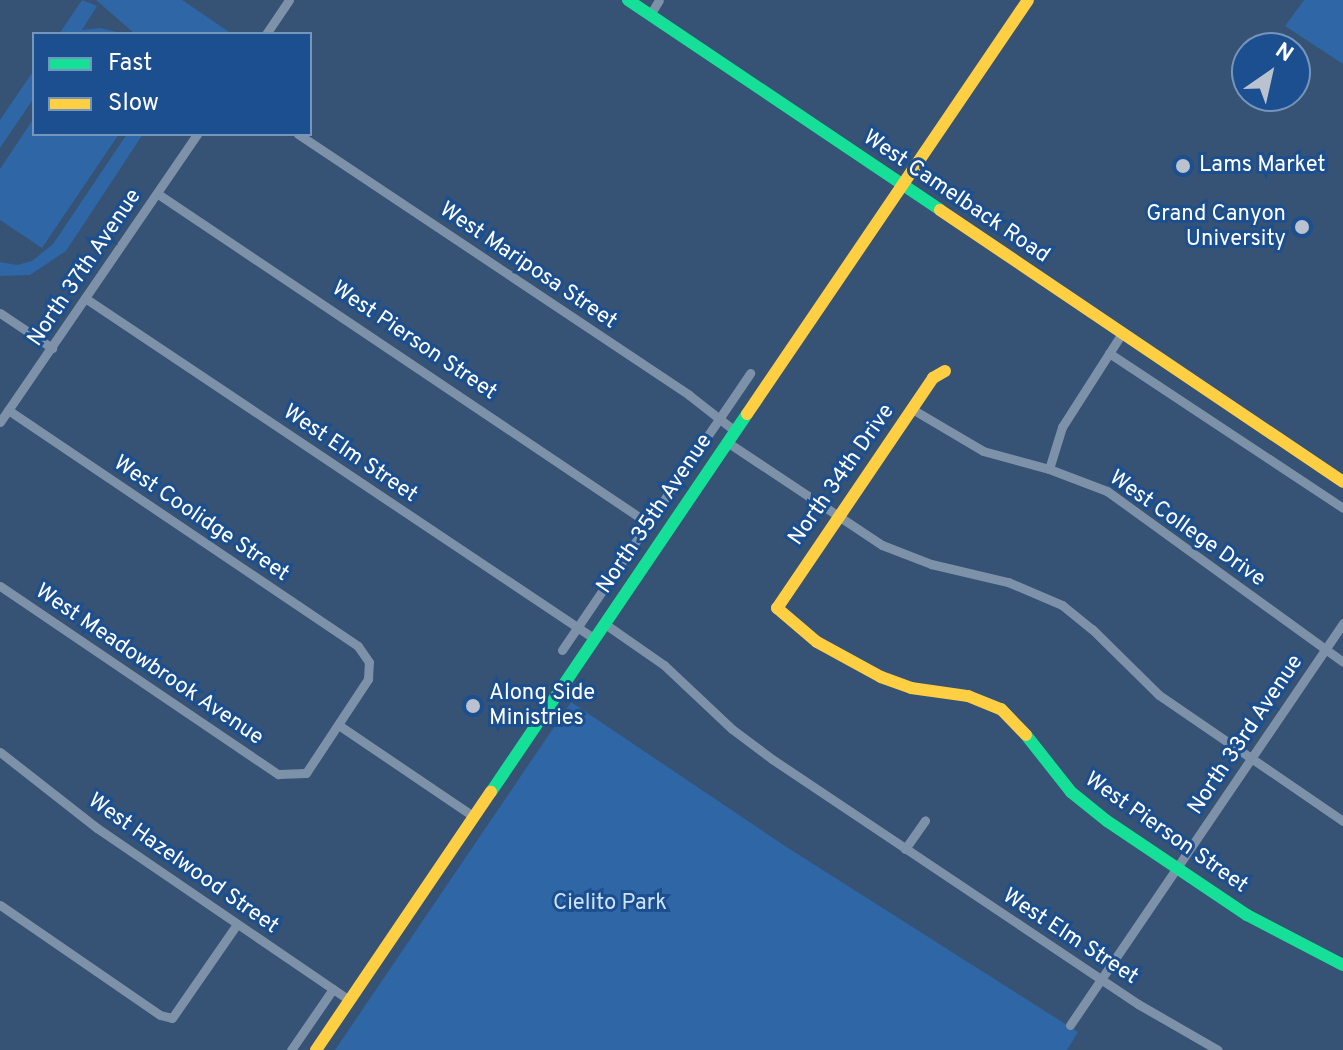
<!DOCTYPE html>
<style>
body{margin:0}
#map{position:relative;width:1343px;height:1050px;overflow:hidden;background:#365274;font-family:Overpass,sans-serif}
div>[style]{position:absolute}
.green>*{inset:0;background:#2f66a5}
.street>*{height:9px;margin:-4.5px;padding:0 4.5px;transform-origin:4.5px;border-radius:4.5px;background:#7d92a8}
.fast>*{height:12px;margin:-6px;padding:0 6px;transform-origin:6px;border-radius:6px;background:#16e098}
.slow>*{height:12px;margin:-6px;padding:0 6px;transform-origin:6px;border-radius:6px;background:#ffcf43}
.dots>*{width:22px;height:22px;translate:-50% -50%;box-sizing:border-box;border:4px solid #1b4f8f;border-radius:50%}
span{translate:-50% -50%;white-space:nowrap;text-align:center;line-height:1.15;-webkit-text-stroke:6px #1b4f8f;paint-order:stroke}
.poi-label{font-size:22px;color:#fff}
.left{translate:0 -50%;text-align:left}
.right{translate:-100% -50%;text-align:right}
.street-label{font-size:22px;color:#fff}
.park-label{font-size:22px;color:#cfe3fa}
.legend{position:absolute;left:32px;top:32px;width:280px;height:104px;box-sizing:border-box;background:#1b4f8f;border:2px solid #7695bc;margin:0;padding:10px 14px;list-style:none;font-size:24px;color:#fff}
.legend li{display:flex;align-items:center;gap:16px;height:40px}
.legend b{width:40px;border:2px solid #7695bc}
.north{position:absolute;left:1231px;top:32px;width:80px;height:80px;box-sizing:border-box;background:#1b4f8f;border:2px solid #7695bc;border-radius:50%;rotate:34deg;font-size:22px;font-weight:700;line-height:32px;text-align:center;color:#fff}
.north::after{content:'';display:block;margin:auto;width:28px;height:36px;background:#b9c2ce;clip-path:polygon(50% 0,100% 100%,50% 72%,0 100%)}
</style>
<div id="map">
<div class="green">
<div style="clip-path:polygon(82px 0,97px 6px,82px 30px,100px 28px,125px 34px,59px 34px)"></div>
<div style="clip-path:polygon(96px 0,182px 0,232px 34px,135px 34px)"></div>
<div style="clip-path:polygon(1304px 0,1343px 0,1343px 64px,1285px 26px)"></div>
<div style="clip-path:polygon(34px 70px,34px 98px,0 148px,0 120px)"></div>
<div style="clip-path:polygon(34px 118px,34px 134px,119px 134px,42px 248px,0 220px,0 169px)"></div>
<div style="clip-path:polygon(127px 134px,143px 134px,66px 251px,30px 275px,0 276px,0 262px,17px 265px,32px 261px,53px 244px)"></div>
<div style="clip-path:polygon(571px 702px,785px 846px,1078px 1032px,1067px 1050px,335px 1050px)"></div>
</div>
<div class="street">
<div style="left:650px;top:15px;width:17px;rotate:-59deg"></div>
<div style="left:266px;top:34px;width:41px;rotate:-55.9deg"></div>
<div style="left:298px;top:134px;width:470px;rotate:33.7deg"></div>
<div style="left:689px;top:395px;width:58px;rotate:38deg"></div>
<div style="left:158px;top:194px;width:590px;rotate:33.88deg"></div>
<div style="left:85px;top:298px;width:613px;rotate:33.77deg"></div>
<div style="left:0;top:313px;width:63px;rotate:33.9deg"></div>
<div style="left:1109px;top:353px;width:281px;rotate:33.5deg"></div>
<div style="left:912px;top:409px;width:82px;rotate:30.6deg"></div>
<div style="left:983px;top:451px;width:68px;rotate:15.3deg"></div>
<div style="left:1049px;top:469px;width:62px;rotate:20.8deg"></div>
<div style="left:1107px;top:491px;width:291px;rotate:35.9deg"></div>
<div style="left:0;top:422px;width:349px;rotate:-55.6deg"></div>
<div style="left:727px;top:442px;width:186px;rotate:33.6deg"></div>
<div style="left:882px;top:545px;width:53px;rotate:21.2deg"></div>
<div style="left:931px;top:564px;width:79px;rotate:13.2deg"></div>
<div style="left:1008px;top:582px;width:59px;rotate:23.1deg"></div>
<div style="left:1062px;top:605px;width:38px;rotate:39deg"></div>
<div style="left:1092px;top:629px;width:94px;rotate:44.6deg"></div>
<div style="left:1159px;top:695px;width:223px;rotate:34.4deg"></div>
<div style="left:1049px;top:469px;width:44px;rotate:-72.8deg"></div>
<div style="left:1062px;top:427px;width:112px;rotate:-57.4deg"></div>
<div style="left:0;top:586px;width:336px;rotate:34.1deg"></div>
<div style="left:278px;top:774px;width:28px;rotate:-2deg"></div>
<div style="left:306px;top:773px;width:113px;rotate:-56.6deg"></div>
<div style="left:368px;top:679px;width:17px;rotate:-87deg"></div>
<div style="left:369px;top:662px;width:19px;rotate:-125deg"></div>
<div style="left:358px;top:646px;width:422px;rotate:-146deg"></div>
<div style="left:605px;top:624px;width:72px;rotate:34.8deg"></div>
<div style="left:664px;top:665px;width:93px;rotate:43.3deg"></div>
<div style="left:732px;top:729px;width:50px;rotate:36.9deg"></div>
<div style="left:772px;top:759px;width:440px;rotate:33.8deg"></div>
<div style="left:1138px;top:1004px;width:92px;rotate:29.9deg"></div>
<div style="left:562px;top:650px;width:335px;rotate:-55.8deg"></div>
<div style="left:340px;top:726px;width:161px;rotate:34.1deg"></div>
<div style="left:0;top:752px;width:123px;rotate:38.1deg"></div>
<div style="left:97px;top:828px;width:305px;rotate:34.3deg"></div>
<div style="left:905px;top:849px;width:35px;rotate:-55deg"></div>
<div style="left:0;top:905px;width:194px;rotate:34.5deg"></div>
<div style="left:160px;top:1015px;width:12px;rotate:14deg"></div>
<div style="left:172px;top:1018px;width:114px;rotate:-55.3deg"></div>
<div style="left:1070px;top:1025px;width:486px;rotate:-55.8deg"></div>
<div style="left:291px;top:1050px;width:74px;rotate:-55.5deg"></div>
</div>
<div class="fast">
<div style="left:628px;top:0;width:376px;rotate:33.9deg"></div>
<div style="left:1026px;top:735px;width:73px;rotate:51.7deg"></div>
<div style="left:1071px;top:792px;width:46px;rotate:38.9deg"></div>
<div style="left:1107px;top:821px;width:169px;rotate:33.9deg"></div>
<div style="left:1247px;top:915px;width:108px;rotate:27.5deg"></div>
<div style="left:491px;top:792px;width:457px;rotate:-55.9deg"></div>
</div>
<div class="slow">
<div style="left:940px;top:210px;width:486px;rotate:34deg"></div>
<div style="left:945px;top:371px;width:14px;rotate:150deg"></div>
<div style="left:933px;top:378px;width:278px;rotate:124.1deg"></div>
<div style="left:777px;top:608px;width:52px;rotate:40.4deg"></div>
<div style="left:817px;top:642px;width:73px;rotate:28.7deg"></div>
<div style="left:881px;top:677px;width:32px;rotate:20deg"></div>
<div style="left:911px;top:688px;width:58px;rotate:8deg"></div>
<div style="left:968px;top:696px;width:35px;rotate:22deg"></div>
<div style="left:1001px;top:709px;width:36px;rotate:46deg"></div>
<div style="left:747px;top:414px;width:500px;rotate:-55.83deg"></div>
<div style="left:316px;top:1050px;width:312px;rotate:-55.9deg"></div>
</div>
<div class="dots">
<div style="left:1183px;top:166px;background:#b9c2ce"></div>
<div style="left:1302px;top:227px;background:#b9c2ce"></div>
<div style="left:473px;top:706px;background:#b9c2ce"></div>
</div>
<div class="poi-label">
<span class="left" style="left:1199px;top:166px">Lams Market</span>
<span class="right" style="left:1286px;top:227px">Grand Canyon<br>University</span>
<span class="left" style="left:489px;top:706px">Along Side<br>Ministries</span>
</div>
<div class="street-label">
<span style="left:956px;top:197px;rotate:34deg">West Camelback Road</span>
<span style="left:528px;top:266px;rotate:34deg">West Mariposa Street</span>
<span style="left:85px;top:268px;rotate:-56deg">North 37th Avenue</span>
<span style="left:414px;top:341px;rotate:34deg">West Pierson Street</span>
<span style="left:350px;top:454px;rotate:34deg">West Elm Street</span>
<span style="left:842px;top:475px;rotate:-55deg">North 34th Drive</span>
<span style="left:655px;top:514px;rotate:-56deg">North 35th Avenue</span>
<span style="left:201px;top:519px;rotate:34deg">West Coolidge Street</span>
<span style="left:1187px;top:529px;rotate:35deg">West College Drive</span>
<span style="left:149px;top:665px;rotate:34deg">West Meadowbrook Avenue</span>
<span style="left:1246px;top:735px;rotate:-56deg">North 33rd Avenue</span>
<span style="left:1166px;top:833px;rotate:35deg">West Pierson Street</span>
<span style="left:183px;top:864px;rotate:35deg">West Hazelwood Street</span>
<span style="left:1070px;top:937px;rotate:33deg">West Elm Street</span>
</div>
<div class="park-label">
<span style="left:610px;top:904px">Cielito Park</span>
</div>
<ul class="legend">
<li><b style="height:10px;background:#16e098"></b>Fast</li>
<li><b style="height:10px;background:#ffcf43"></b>Slow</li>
</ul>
<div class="north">N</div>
</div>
